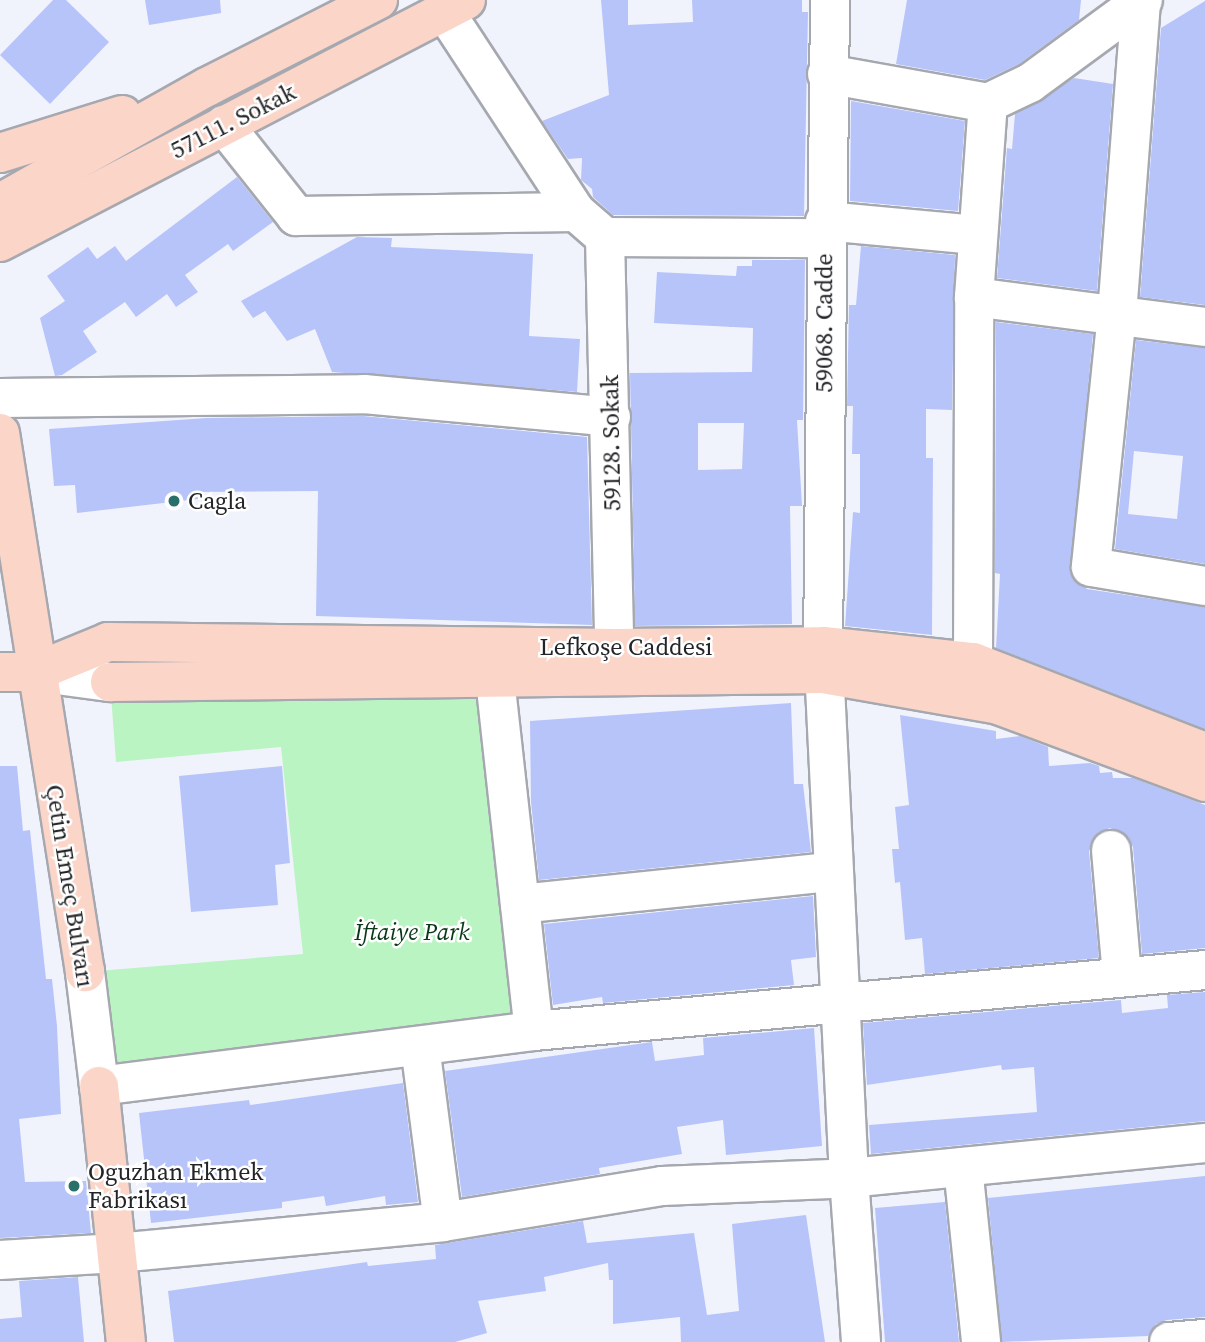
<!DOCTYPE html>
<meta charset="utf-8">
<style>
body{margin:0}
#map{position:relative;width:1205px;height:1342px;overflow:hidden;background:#f1f3fc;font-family:"Source Serif 4",serif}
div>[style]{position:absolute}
.green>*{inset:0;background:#bbf4c3}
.building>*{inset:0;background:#b7c4fa}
.roads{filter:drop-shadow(2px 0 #a6a8b0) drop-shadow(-2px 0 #a6a8b0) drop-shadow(0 2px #a6a8b0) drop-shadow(0 -2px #a6a8b0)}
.minor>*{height:38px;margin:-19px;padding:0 19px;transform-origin:19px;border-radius:19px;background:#fff}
.major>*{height:38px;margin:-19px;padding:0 19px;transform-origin:19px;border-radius:19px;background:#fad5c8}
.dots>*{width:19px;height:19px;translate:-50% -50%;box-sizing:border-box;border:4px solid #fff;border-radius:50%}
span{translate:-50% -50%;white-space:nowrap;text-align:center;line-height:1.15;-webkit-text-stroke:5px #fff;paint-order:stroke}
.street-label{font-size:24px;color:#232427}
.poi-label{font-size:24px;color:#232427}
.left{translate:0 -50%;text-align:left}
.park-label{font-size:24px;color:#093717;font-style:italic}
</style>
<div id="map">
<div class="green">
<div style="clip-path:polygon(495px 679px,534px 1031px,99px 1086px,85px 972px,303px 954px,281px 747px,116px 762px,110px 682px)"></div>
</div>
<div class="building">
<div style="clip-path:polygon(53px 0,66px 0,109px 42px,50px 104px,0 55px)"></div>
<div style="clip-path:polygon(145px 0,220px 0,221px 13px,149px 25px)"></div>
<div style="clip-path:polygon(601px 0,628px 0,628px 25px,693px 22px,692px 0,802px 0,802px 12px,808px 12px,804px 216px,613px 215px,593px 197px,592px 189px,581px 180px,582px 158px,568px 159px,542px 121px,609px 95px)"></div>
<div style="clip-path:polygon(907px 0,1081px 0,1079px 20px,1019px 64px,985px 80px,896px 64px)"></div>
<div style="clip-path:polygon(1205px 1px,1205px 305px,1140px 297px,1161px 28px)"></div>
<div style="clip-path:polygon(1074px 78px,1113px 84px,1097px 291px,997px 278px,1007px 148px,1012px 149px,1015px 114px)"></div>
<div style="clip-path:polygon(851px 101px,965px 121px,958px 211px,850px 201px)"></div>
<div style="clip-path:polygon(237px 177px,273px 222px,233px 251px,228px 244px,185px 275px,198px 292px,176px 307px,167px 294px,136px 317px,125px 302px,83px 331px,97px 352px,62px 375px,55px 376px,40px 318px,65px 301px,47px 276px,88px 247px,97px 259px,115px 246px,126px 261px)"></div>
<div style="clip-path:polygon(357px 237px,392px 238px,391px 247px,533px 254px,529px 336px,580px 339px,577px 392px,332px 372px,315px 329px,287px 341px,265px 311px,253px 318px,241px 301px)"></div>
<div style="clip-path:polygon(861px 246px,955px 255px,952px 410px,926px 409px,926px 458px,933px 458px,932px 635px,845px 626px,853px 512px,860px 513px,860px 454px,852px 454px,853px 406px,847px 406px,849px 305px,856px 305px)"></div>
<div style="clip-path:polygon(evenodd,752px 260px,805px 260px,803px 420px,797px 420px,802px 506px,790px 506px,792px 624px,635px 626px,630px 373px,752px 372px,753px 328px,654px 323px,657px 272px,736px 276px,737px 266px,752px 266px,752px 260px,698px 423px,744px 423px,742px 469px,698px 470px,698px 423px)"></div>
<div style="clip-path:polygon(996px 322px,1093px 334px,1071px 575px,1087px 589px,1205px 607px,1205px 729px,996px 648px,1000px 574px,995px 573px)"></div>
<div style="clip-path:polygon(evenodd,1136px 340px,1205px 348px,1205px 564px,1115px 549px,1136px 340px,1134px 451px,1183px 456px,1177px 519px,1128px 514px,1134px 451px)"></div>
<div style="clip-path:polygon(363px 416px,587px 437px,592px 625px,316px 616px,318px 491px,197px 492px,198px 499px,77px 513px,75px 485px,54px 486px,49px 429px,207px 418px)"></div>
<div style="clip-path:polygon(791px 703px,794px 784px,803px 784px,811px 852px,539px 880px,531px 802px,530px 721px)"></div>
<div style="clip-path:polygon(900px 715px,996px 731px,996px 739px,1020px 736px,1048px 747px,1049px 766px,1090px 763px,1099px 766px,1100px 773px,1112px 772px,1113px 778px,1133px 778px,1205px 805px,1205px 948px,1142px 954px,1133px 847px,1128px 837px,1110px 828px,1098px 833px,1089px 851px,1099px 958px,925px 974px,922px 938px,905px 940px,900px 882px,895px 883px,892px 849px,899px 849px,895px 807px,909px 805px)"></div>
<div style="clip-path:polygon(0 766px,17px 766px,23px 831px,30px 830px,46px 979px,52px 979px,57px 1026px,61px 1114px,19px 1119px,25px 1182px,86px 1181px,91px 1233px,0 1238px)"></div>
<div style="clip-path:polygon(282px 766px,290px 863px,275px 865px,278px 905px,191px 912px,179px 776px)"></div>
<div style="clip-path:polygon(813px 896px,816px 957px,791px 960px,794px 985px,603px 1003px,602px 997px,553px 1005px,544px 924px)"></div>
<div style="clip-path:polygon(1205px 992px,1205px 1121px,871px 1154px,869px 1125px,1037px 1112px,1034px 1067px,1002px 1070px,1001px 1065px,867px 1085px,863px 1023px,1121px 1000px,1122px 1013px,1168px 1008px,1167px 995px)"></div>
<div style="clip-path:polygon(814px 1028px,822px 1146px,726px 1155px,723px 1120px,677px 1127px,682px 1154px,599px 1168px,600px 1174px,462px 1197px,445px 1071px,652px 1042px,655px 1061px,704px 1055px,703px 1038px)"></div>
<div style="clip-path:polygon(403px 1083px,418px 1202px,386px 1205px,385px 1196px,326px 1206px,324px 1196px,282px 1202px,282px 1208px,151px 1223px,139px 1113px,249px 1100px,250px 1105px)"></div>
<div style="clip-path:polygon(1205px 1176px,1205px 1317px,1167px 1320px,1156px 1324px,1148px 1336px,1002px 1342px,988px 1198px)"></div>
<div style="clip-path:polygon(945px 1202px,959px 1342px,885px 1342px,875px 1208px)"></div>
<div style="clip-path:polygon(806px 1215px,825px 1342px,681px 1342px,680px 1317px,613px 1324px,613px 1280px,609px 1280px,608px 1263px,544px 1277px,546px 1291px,478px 1301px,487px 1333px,455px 1342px,174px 1342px,168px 1291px,367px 1262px,368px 1266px,436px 1259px,435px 1245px,583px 1221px,587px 1243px,694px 1233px,707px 1315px,739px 1311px,732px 1224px)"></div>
<div style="clip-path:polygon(78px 1277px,84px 1342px,0 1342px,0 1319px,22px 1317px,19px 1281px)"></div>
</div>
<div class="roads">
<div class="minor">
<div style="left:830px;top:0;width:646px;rotate:90.62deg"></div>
<div style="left:823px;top:646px;width:533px;rotate:87.2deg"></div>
<div style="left:849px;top:1178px;width:164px;rotate:85.8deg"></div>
<div style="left:1132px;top:0;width:9px;rotate:13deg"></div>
<div style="left:1141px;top:2px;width:313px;rotate:94.4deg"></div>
<div style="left:1117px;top:314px;width:254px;rotate:95.9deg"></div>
<div style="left:1091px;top:567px;width:116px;rotate:9.5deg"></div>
<div style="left:445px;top:12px;width:239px;rotate:56.8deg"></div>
<div style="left:827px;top:74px;width:164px;rotate:10.2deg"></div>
<div style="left:988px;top:103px;width:47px;rotate:-25.5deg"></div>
<div style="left:1030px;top:83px;width:140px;rotate:-36.3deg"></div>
<div style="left:224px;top:125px;width:116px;rotate:51.6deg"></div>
<div style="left:296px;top:216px;width:280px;rotate:-0.8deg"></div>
<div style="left:576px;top:212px;width:38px;rotate:41deg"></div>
<div style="left:605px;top:237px;width:219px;rotate:0.3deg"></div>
<div style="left:825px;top:221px;width:152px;rotate:5.3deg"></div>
<div style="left:605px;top:237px;width:411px;rotate:88.7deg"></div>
<div style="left:974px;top:297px;width:233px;rotate:7.4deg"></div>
<div style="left:0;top:398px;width:364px;rotate:-0.6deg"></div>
<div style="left:364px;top:394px;width:248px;rotate:5.3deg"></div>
<div style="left:973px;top:662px;width:365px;rotate:-89.8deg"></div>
<div style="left:974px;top:297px;width:195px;rotate:-85.9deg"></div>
<div style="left:35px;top:672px;width:76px;rotate:7.6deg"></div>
<div style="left:495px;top:679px;width:354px;rotate:83.7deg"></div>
<div style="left:1111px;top:850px;width:125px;rotate:85deg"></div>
<div style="left:520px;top:904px;width:314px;rotate:-5.9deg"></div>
<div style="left:85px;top:972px;width:115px;rotate:83deg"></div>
<div style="left:99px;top:1086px;width:438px;rotate:-7.2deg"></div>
<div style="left:534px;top:1031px;width:674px;rotate:-5.19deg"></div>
<div style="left:420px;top:1046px;width:177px;rotate:82.6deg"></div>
<div style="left:963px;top:1167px;width:176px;rotate:84.1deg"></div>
<div style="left:0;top:1260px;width:117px;rotate:-3.4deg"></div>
<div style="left:117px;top:1253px;width:327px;rotate:-5.4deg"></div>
<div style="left:443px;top:1222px;width:222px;rotate:-9.3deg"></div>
<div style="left:662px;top:1186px;width:187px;rotate:-2.4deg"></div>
<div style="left:849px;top:1178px;width:358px;rotate:-5.6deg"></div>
<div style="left:1169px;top:1342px;width:36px;rotate:-5deg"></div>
</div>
<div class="major">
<div style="left:0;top:153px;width:128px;rotate:-17.3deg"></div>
<div style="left:0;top:203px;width:237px;rotate:-29.3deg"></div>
<div style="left:207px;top:87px;width:192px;rotate:-27deg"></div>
<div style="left:0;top:242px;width:525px;rotate:-27.44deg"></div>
<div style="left:0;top:433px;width:546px;rotate:81.04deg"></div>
<div style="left:0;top:672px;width:35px"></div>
<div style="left:35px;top:672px;width:79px;rotate:-22.3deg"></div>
<div style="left:108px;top:642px;width:506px;rotate:0.68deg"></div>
<div style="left:614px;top:648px;width:209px;rotate:-0.5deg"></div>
<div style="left:823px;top:646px;width:151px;rotate:6.1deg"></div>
<div style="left:973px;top:662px;width:249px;rotate:21.2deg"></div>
<div style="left:110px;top:682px;width:713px;rotate:-0.64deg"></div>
<div style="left:823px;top:674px;width:178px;rotate:10deg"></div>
<div style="left:998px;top:705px;width:221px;rotate:20.4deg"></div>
<div style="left:99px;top:1086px;width:257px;rotate:84deg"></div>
</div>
</div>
<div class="dots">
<div style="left:174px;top:501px;background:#287069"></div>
<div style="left:74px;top:1186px;background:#287069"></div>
</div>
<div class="street-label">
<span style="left:233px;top:121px;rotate:-27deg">57111. Sokak</span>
<span style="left:824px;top:323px;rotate:-90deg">59068. Cadde</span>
<span style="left:611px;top:443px;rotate:-91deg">59128. Sokak</span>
<span style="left:626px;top:647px">Lefkoşe Caddesi</span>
<span style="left:70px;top:886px;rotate:81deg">Çetin Emeç Bulvarı</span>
</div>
<div class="poi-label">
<span class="left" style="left:188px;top:501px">Cagla</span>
<span class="left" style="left:88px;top:1186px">Oguzhan Ekmek<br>Fabrikası</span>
</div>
<div class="park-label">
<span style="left:412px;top:932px">İftaiye Park</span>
</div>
</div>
